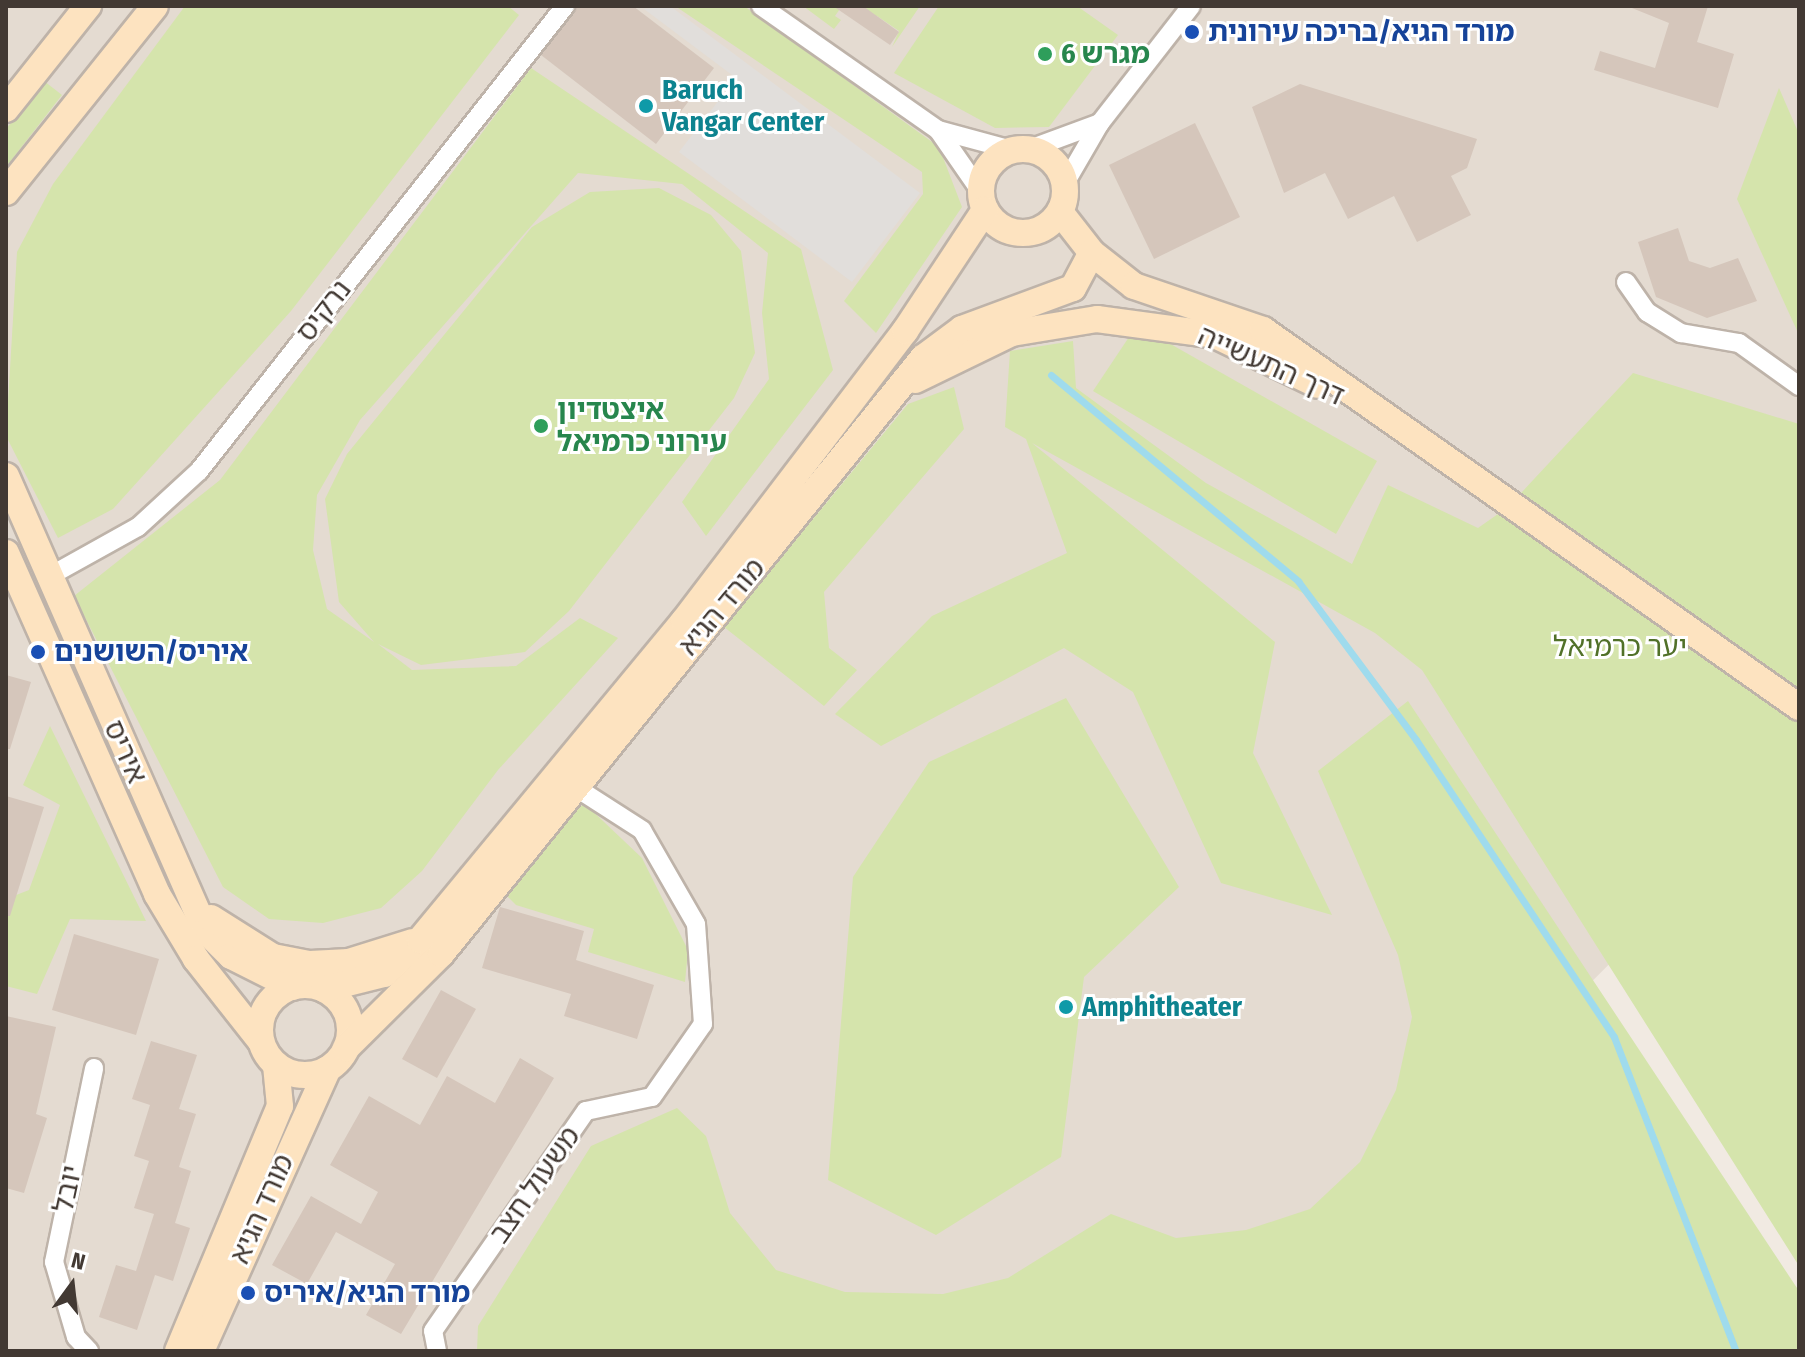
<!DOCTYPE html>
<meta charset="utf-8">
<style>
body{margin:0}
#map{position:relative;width:1805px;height:1357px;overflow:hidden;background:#f1eae2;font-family:"Fira Sans Condensed","Noto Sans Hebrew",sans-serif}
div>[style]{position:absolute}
.residential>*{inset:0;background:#e4dbd1}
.green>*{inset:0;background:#d5e4ac}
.parking>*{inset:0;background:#e1dedb}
.stream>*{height:7px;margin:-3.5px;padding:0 3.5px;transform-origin:3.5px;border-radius:3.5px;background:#9fdbed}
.building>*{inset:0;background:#d5c6bb}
.roads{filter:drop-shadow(2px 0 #beb3a9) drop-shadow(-2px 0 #beb3a9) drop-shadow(0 2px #beb3a9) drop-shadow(0 -2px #beb3a9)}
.street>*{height:18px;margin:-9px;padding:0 9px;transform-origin:9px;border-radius:9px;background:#fff}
.secondary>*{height:26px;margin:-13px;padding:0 13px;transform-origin:13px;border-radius:13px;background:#fde3c0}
.secondary>.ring{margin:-13px;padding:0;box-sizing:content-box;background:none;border:26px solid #fde3c0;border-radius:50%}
.dots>*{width:22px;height:22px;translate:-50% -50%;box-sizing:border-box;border:4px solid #fff;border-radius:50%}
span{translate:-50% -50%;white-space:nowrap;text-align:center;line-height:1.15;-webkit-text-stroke:6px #fff;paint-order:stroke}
.transit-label{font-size:28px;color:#164399;font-weight:700}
.left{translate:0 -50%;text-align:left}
.leisure-label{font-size:28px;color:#27864d;font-weight:700}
.culture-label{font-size:28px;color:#0d838f;font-weight:700}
.street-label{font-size:28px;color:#423933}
.park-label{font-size:28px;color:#517129}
.frame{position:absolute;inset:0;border:8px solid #423933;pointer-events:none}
.north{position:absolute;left:32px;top:1245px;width:80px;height:80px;-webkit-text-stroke:6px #fff;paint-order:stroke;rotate:15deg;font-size:22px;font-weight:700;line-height:32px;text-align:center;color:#423933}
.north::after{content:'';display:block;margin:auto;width:28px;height:36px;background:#423933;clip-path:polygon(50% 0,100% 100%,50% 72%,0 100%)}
</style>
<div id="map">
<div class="residential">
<div style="clip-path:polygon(6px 6px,1799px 6px,1799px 774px,1254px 1320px,617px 1351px,6px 1351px)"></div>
</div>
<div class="green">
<div style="clip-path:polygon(185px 6px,508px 6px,519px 15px,291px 311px,113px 509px,58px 538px,6px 436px,17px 252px,53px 184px)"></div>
<div style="clip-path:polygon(675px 6px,744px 6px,939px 147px,962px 207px,876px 333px,844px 301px,923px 194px,922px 172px)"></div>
<div style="clip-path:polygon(803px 6px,842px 6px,835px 16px,841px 20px,834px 29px)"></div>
<div style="clip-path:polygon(863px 6px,920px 6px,892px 47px,899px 31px,877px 16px,867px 29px)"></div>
<div style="clip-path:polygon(939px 6px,1077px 6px,1118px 35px,1049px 127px,995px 128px,894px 73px)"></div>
<div style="clip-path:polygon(531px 68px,801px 249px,833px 370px,706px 536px,682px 502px,769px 379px,762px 313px,768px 253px,682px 184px,578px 173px,360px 420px,317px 495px,313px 550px,327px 609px,374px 642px,339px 602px,325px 499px,347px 454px,532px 227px,590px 192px,659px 188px,711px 215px,741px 251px,755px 353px,734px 398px,569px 611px,525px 652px,421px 665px,378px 644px,412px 670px,516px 666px,580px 618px,618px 638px,498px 770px,422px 871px,381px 908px,323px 923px,269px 919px,223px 887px,74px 596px,220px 480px)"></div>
<div style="clip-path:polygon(44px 81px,62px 95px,6px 167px,6px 129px)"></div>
<div style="clip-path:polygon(1779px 88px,1799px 134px,1799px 335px,1737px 199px)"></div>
<div style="clip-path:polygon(1137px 325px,1377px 461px,1336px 534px,1093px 391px)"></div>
<div style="clip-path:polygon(1073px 341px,1076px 388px,1206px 483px,1352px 564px,1388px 485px,1478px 528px,1508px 507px,1633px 373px,1799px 424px,1799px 1266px,1422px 670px,1375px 633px,1032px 443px,1275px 642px,1253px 753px,1332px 915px,1221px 883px,1133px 692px,1064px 648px,881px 746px,835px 714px,932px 616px,1067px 553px,1026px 439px,1005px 427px,1010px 351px)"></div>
<div style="clip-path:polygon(954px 387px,964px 429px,824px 592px,829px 648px,857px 670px,824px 706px,724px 627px,908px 404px)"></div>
<div style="clip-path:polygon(1066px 698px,1179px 887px,1084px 977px,1061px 1157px,936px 1235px,828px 1180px,853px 877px,929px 762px)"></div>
<div style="clip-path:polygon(1408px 701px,1799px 1291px,1799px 1351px,477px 1351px,478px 1326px,591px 1146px,677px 1108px,706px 1136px,730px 1213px,776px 1270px,845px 1292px,943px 1294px,1008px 1278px,1111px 1214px,1176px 1238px,1246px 1230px,1310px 1209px,1360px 1162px,1396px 1090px,1412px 1017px,1398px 955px,1318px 771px)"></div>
<div style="clip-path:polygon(50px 726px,146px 921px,70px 919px,37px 994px,6px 986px,6px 899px,29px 890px,60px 805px,23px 785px)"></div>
<div style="clip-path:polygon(584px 803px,642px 858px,688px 950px,685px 982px,588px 952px,594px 929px,516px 905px,501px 890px)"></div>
</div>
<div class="parking">
<div style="clip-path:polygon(670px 6px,920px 193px,852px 282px,679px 152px,736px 78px,644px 9px)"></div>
</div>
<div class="stream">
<div style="left:1051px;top:375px;width:322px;rotate:39.8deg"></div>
<div style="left:1298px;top:581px;width:198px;rotate:53.4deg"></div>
<div style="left:1416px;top:740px;width:357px;rotate:56.3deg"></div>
<div style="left:1614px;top:1037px;width:337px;rotate:68.8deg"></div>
</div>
<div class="building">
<div style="clip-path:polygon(577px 6px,633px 6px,714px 68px,656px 144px,541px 55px)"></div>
<div style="clip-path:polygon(833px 6px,863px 6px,899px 32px,890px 45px)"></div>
<div style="clip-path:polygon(1627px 6px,1708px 6px,1697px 42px,1734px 54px,1718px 108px,1594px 70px,1600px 51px,1655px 68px,1669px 23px)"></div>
<div style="clip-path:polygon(1300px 84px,1477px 139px,1467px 168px,1451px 176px,1471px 215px,1417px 242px,1394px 196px,1348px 219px,1325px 173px,1284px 193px,1252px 107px)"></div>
<div style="clip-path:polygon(1195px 123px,1240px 217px,1154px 259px,1109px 165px)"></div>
<div style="clip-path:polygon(1678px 228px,1689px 261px,1710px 268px,1738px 258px,1757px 301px,1707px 318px,1656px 297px,1638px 242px)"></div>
<div style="clip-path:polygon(6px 675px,31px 682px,10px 749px,6px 749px)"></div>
<div style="clip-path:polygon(6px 796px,44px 807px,10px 916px,6px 916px)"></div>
<div style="clip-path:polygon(500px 907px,584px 931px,576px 960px,654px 985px,637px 1039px,564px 1016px,571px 994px,482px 968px)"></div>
<div style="clip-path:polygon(74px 934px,159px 959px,136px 1035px,52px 1010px)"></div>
<div style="clip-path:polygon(441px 990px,476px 1009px,437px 1078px,402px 1059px)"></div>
<div style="clip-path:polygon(6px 1016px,56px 1027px,36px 1114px,47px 1118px,24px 1193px,6px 1188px)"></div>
<div style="clip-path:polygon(151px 1041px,197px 1055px,179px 1109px,196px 1114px,179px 1167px,191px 1171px,175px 1223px,190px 1228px,173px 1281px,155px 1275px,137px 1330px,99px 1317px,116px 1265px,136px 1271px,154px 1214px,134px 1208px,149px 1161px,134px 1156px,150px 1105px,132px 1099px)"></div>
<div style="clip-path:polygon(520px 1058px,554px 1078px,401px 1334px,366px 1315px,395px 1264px,336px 1232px,307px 1284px,272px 1265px,311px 1196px,361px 1224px,378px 1192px,330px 1165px,369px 1096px,420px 1125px,447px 1076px,495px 1103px)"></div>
</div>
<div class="roads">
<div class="street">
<div style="left:761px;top:6px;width:216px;rotate:35deg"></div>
<div style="left:938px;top:130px;width:81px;rotate:15.1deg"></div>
<div style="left:938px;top:130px;width:75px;rotate:55.3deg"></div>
<div style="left:1027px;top:150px;width:78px;rotate:-20.3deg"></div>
<div style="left:1064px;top:185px;width:72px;rotate:-59.9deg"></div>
<div style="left:1100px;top:123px;width:148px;rotate:-52.1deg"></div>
<div style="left:1626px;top:282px;width:37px;rotate:55deg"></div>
<div style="left:1647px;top:312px;width:40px;rotate:32deg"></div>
<div style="left:1681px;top:333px;width:59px;rotate:9.8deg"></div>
<div style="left:1739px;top:343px;width:74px;rotate:35.6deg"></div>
<div style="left:48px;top:577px;width:103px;rotate:-29.1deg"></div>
<div style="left:138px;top:527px;width:83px;rotate:-42.6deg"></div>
<div style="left:199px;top:471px;width:592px;rotate:-51.79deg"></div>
<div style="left:89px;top:1351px;width:19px;rotate:-133deg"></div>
<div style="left:76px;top:1337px;width:78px;rotate:-106.3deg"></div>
<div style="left:54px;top:1262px;width:198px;rotate:-78.3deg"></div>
<div style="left:437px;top:1351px;width:20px;rotate:-101deg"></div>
<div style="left:433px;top:1331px;width:268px;rotate:-55.2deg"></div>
<div style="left:586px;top:1111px;width:67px;rotate:-12deg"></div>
<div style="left:652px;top:1097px;width:89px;rotate:-55.1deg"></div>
<div style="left:703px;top:1024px;width:100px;rotate:-94deg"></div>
<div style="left:696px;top:924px;width:108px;rotate:-119.9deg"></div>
<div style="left:642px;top:830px;width:80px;rotate:-147.3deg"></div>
</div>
<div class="secondary">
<div style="left:6px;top:109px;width:132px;rotate:-51.5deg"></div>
<div class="ring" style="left:981px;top:149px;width:58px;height:58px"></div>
<div style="left:6px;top:192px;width:238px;rotate:-51.3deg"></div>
<div style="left:1060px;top:212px;width:52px;rotate:52deg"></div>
<div style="left:1092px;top:253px;width:53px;rotate:38.2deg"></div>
<div style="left:1134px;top:286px;width:136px;rotate:18.8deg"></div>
<div style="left:1263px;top:330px;width:655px;rotate:35.12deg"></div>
<div style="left:915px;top:380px;width:108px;rotate:-25.9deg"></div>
<div style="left:1012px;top:333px;width:86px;rotate:-9.4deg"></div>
<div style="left:1097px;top:319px;width:119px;rotate:7.7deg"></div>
<div style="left:1215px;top:335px;width:114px;rotate:25.9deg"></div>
<div style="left:6px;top:476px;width:496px;rotate:66.3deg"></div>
<div style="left:205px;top:930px;width:37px;rotate:45deg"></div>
<div style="left:231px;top:956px;width:69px;rotate:26.6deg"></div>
<div style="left:6px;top:553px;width:373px;rotate:66.1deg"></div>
<div style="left:157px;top:894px;width:76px;rotate:59deg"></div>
<div style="left:196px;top:959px;width:103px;rotate:51.7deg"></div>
<div style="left:211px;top:918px;width:73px;rotate:32.2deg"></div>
<div style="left:273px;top:957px;width:38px;rotate:11deg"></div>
<div style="left:310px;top:964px;width:39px;rotate:-3deg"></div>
<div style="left:349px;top:962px;width:67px;rotate:-17.4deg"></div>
<div class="ring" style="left:260px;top:985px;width:64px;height:64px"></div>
<div style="left:324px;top:989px;width:62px;rotate:-14deg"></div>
<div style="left:384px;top:974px;width:50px;rotate:-43.4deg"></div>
<div style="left:420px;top:940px;width:414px;rotate:-50.4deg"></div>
<div style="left:684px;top:621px;width:365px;rotate:-52.7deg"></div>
<div style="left:905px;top:331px;width:145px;rotate:-56.5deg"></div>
<div style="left:346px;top:1048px;width:134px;rotate:-44.7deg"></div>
<div style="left:441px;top:954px;width:767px;rotate:-51.04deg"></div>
<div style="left:923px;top:358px;width:49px;rotate:-36.6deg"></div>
<div style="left:962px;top:329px;width:118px;rotate:-20.3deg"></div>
<div style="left:1073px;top:288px;width:40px;rotate:-62deg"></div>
<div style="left:178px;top:1351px;width:265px;rotate:-67.4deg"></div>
<div style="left:280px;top:1106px;width:41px;rotate:-95.6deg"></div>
<div style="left:201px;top:1351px;width:309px;rotate:-65.8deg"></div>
</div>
</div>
<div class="dots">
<div style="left:1192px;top:32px;background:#1a4fb4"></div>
<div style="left:1045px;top:54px;background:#2e9e5b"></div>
<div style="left:646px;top:106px;background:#0f9aa8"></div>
<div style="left:541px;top:426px;background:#2e9e5b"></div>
<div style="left:38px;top:652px;background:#1a4fb4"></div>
<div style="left:1066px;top:1007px;background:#0f9aa8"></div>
<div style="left:248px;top:1293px;background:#1a4fb4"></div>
</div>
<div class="transit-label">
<span class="left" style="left:1208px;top:32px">מורד הגיא/בריכה עירונית</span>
<span class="left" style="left:54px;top:652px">איריס/השושנים</span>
<span class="left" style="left:264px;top:1293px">מורד הגיא/איריס</span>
</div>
<div class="leisure-label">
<span class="left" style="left:1061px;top:54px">מגרש 6</span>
<span class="left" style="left:557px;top:426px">איצטדיון<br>עירוני כרמיאל</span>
</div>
<div class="culture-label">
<span class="left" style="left:662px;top:106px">Baruch<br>Vangar Center</span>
<span class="left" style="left:1082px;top:1007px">Amphitheater</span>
</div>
<div class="street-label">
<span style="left:324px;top:311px;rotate:-52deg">נרקיס</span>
<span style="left:1271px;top:366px;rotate:24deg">דרך התעשייה</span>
<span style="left:722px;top:607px;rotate:-50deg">מורד הגיא</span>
<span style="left:125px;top:752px;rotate:66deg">איריס</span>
<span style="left:535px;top:1185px;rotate:-55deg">משעול חצב</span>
<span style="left:68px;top:1189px;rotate:-78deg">יובל</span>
<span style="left:262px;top:1209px;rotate:-66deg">מורד הגיא</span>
</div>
<div class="park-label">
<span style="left:1620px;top:647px">יער כרמיאל</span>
</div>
<div class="frame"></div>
<div class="north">N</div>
</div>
